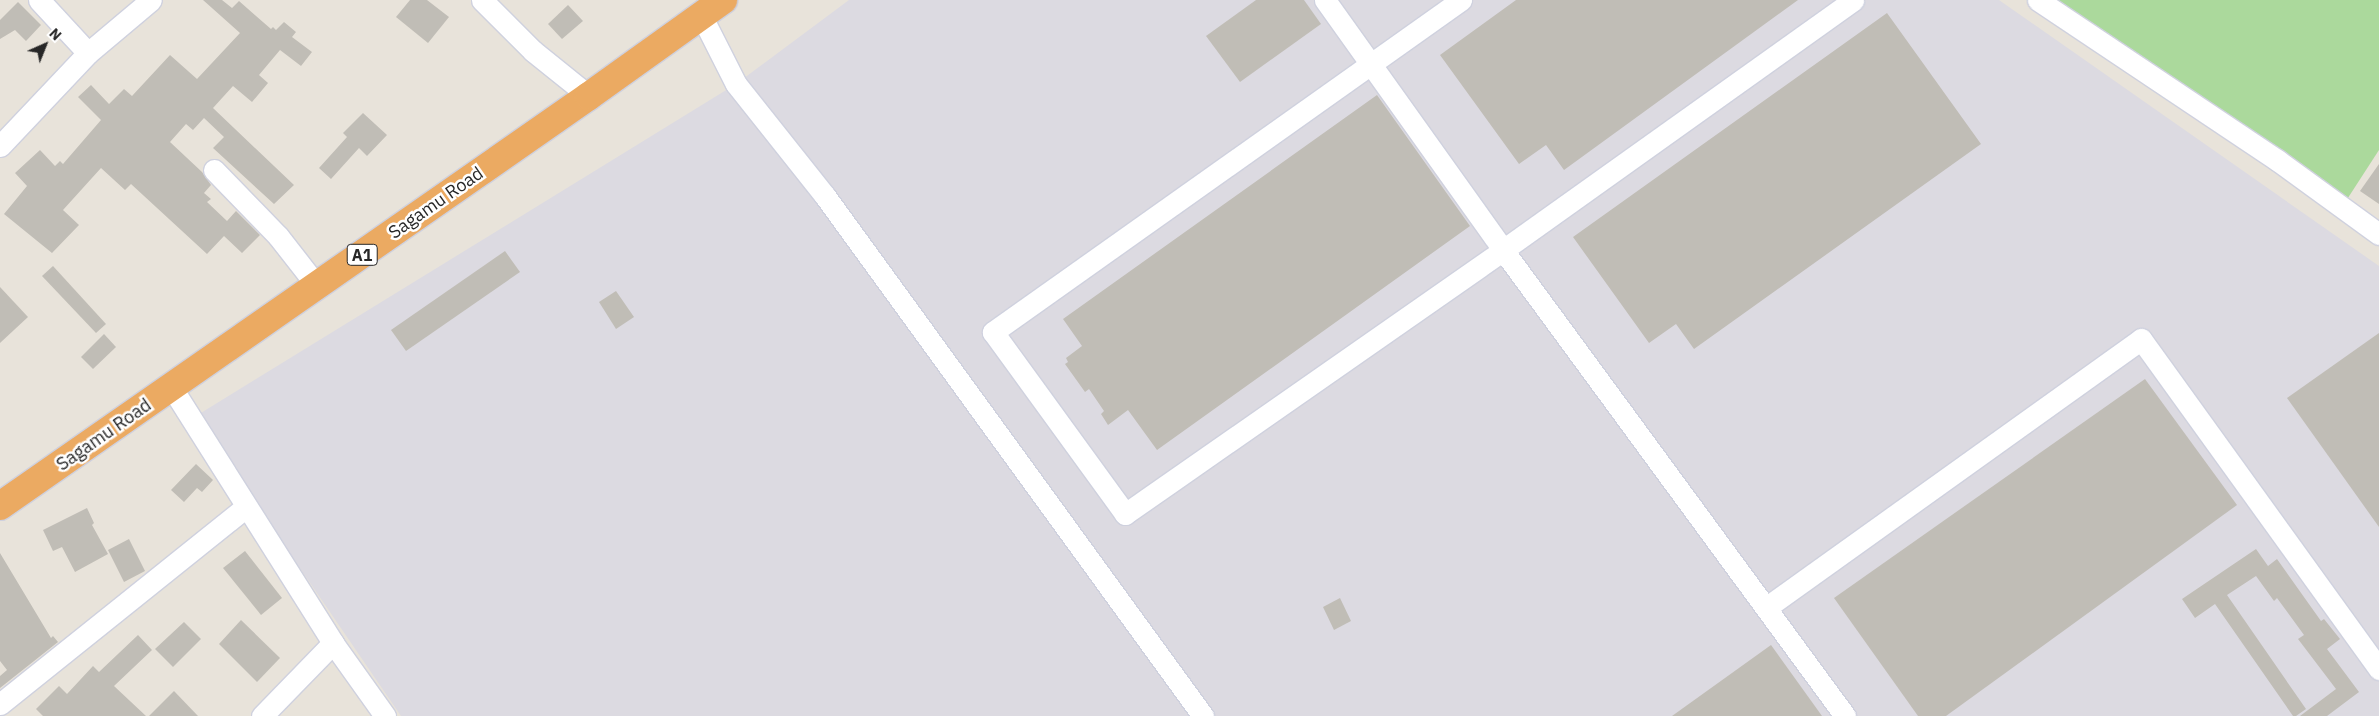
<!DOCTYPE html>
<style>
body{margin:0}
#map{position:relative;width:2379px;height:716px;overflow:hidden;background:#e8e3da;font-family:"IBM Plex Sans",sans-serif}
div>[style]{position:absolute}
.industrial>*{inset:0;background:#dcdae1}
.green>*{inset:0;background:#abd99c}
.building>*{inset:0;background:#c0bdb6}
.roads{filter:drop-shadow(1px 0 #cfd1de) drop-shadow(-1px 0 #cfd1de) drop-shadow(0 1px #cfd1de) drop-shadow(0 -1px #cfd1de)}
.minor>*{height:21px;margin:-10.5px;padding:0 10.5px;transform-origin:10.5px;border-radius:10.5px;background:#fff}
.highway>*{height:28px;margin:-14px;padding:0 14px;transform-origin:14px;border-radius:14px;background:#ebaa62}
span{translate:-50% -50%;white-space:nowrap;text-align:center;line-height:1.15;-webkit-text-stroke:5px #fff;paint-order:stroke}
.shield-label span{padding:1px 4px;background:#fff;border:1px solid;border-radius:4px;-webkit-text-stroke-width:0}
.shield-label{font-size:16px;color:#272727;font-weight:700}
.street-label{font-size:18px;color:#272727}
.north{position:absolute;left:20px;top:20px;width:50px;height:50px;-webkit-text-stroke:4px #fff;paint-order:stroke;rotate:44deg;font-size:14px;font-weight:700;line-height:20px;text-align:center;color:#272727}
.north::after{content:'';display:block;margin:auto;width:18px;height:22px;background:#272727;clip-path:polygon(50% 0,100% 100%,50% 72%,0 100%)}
</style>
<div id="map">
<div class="industrial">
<div style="clip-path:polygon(849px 0,1999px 0,2379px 266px,2379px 716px,401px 716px,196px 416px,736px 84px)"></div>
</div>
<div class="green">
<div style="clip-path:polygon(2056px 0,2379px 0,2379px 150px,2344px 204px)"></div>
</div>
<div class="building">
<div style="clip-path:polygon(203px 0,222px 0,232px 8px,239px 1px,271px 29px,273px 27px,276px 30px,284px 22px,296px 32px,292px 37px,312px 52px,301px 66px,280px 50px,259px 75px,268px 83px,252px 102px,233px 86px,213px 108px,294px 185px,274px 204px,213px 148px,224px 137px,204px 118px,193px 130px,186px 124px,170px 142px,202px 172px,211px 185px,204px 193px,211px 199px,207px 202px,227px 221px,236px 211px,260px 235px,242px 253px,224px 236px,207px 254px,131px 184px,125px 190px,101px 168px,63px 210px,79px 225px,52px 253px,4px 214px,27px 186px,15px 173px,40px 150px,55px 166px,60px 161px,63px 164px,101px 120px,78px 97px,91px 85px,109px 104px,124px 89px,132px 96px,170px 55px,197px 79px,240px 33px)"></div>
<div style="clip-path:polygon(410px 0,427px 0,449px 17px,428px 43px,396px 17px)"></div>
<div style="clip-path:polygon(1256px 0,1304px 0,1321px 24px,1240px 82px,1206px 36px)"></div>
<div style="clip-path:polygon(1516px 0,1798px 0,1564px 170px,1546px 145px,1519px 164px,1440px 55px)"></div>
<div style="clip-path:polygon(18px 2px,41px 25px,26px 41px,15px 30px,0 39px,0 20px)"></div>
<div style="clip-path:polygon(568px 5px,583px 21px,562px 39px,548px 24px)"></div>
<div style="clip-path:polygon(1887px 13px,1981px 144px,1694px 349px,1676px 324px,1649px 343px,1573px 237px)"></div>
<div style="clip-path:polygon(1377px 95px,1470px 226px,1157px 450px,1128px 410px,1108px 425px,1101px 414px,1104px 411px,1089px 389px,1085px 392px,1065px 364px,1068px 362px,1066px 358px,1082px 346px,1063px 319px)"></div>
<div style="clip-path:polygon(363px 113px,387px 135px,367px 156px,359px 148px,331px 179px,319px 168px,347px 137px,343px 133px)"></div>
<div style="clip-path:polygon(2379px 164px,2379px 204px,2360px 191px)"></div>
<div style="clip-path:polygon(505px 251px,520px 272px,406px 351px,391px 330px)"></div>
<div style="clip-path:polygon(53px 266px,106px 324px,96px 333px,42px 276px)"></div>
<div style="clip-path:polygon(0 287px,28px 317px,0 343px)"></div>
<div style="clip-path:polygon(616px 291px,634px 317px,616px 329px,599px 302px)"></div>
<div style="clip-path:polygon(2379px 333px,2379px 527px,2287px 398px)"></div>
<div style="clip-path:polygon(104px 334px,116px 347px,93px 369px,81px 357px)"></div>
<div style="clip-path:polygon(2145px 379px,2237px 505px,1946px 716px,1918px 716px,1834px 598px)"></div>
<div style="clip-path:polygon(196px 464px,213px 480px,202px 492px,197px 488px,184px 502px,171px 490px)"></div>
<div style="clip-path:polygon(87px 508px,94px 523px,92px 525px,108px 554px,75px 572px,62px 547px,53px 551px,43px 530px)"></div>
<div style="clip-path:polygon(129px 539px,145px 571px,124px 582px,108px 550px)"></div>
<div style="clip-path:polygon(2256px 549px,2268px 566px,2277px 559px,2321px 621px,2324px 619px,2340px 639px,2327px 649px,2359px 692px,2327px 716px,2300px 716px,2336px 689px,2298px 639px,2304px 635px,2277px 598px,2274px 601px,2256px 576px,2227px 595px,2306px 709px,2296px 716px,2293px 716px,2215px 604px,2195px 618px,2182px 599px)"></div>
<div style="clip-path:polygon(245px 551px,282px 598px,261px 615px,223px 568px)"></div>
<div style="clip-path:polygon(0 553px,51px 638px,53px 636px,58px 642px,0 688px,0 676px,7px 670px,0 661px)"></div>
<div style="clip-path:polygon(1340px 598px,1351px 621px,1334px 630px,1323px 607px)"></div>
<div style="clip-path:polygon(241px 620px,280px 658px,257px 682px,219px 644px)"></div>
<div style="clip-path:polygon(184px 622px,201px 639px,173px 667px,155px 649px)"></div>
<div style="clip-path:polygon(138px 635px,152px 650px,114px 686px,146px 716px,43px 716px,36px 709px,59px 686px,67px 694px,93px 666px,99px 672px)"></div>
<div style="clip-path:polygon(1771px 645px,1822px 716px,1672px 716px)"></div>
<div style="clip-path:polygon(174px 691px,198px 716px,149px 716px)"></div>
</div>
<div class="roads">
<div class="minor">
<div style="left:39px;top:0;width:72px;rotate:47.2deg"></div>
<div style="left:482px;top:0;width:72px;rotate:45deg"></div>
<div style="left:533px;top:51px;width:72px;rotate:38.8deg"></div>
<div style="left:1325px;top:0;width:307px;rotate:54.5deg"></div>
<div style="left:1503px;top:250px;width:578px;rotate:53.72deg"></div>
<div style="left:1461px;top:0;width:574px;rotate:144.65deg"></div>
<div style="left:993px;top:332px;width:225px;rotate:54deg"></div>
<div style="left:1125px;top:514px;width:461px;rotate:-34.9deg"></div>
<div style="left:1503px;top:250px;width:430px;rotate:-35.5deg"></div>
<div style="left:2038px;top:0;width:288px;rotate:33.8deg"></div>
<div style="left:2277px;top:160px;width:126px;rotate:36deg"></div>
<div style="left:701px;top:15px;width:77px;rotate:63.1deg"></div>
<div style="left:736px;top:84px;width:143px;rotate:51.5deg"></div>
<div style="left:825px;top:196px;width:643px;rotate:53.99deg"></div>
<div style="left:0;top:146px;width:128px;rotate:-46.6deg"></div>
<div style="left:88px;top:53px;width:82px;rotate:-40.1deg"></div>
<div style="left:214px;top:170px;width:92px;rotate:45.9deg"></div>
<div style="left:278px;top:236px;width:63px;rotate:52deg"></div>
<div style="left:172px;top:388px;width:302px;rotate:57.7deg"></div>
<div style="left:333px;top:643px;width:90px;rotate:54.5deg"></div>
<div style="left:1767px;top:607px;width:460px;rotate:-35.6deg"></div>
<div style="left:2141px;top:339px;width:407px;rotate:54.2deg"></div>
<div style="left:0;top:704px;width:315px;rotate:-38.7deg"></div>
<div style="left:262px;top:716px;width:102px;rotate:-45.8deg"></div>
</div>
<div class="highway">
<div style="left:0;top:506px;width:718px;rotate:-34.84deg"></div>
<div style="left:589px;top:96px;width:165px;rotate:-35.6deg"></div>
</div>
</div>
<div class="shield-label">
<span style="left:362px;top:255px">A1</span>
</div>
<div class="street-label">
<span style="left:436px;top:203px;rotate:-35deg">Sagamu Road</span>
<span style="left:104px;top:435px;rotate:-35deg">Sagamu Road</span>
</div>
<div class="north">N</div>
</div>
